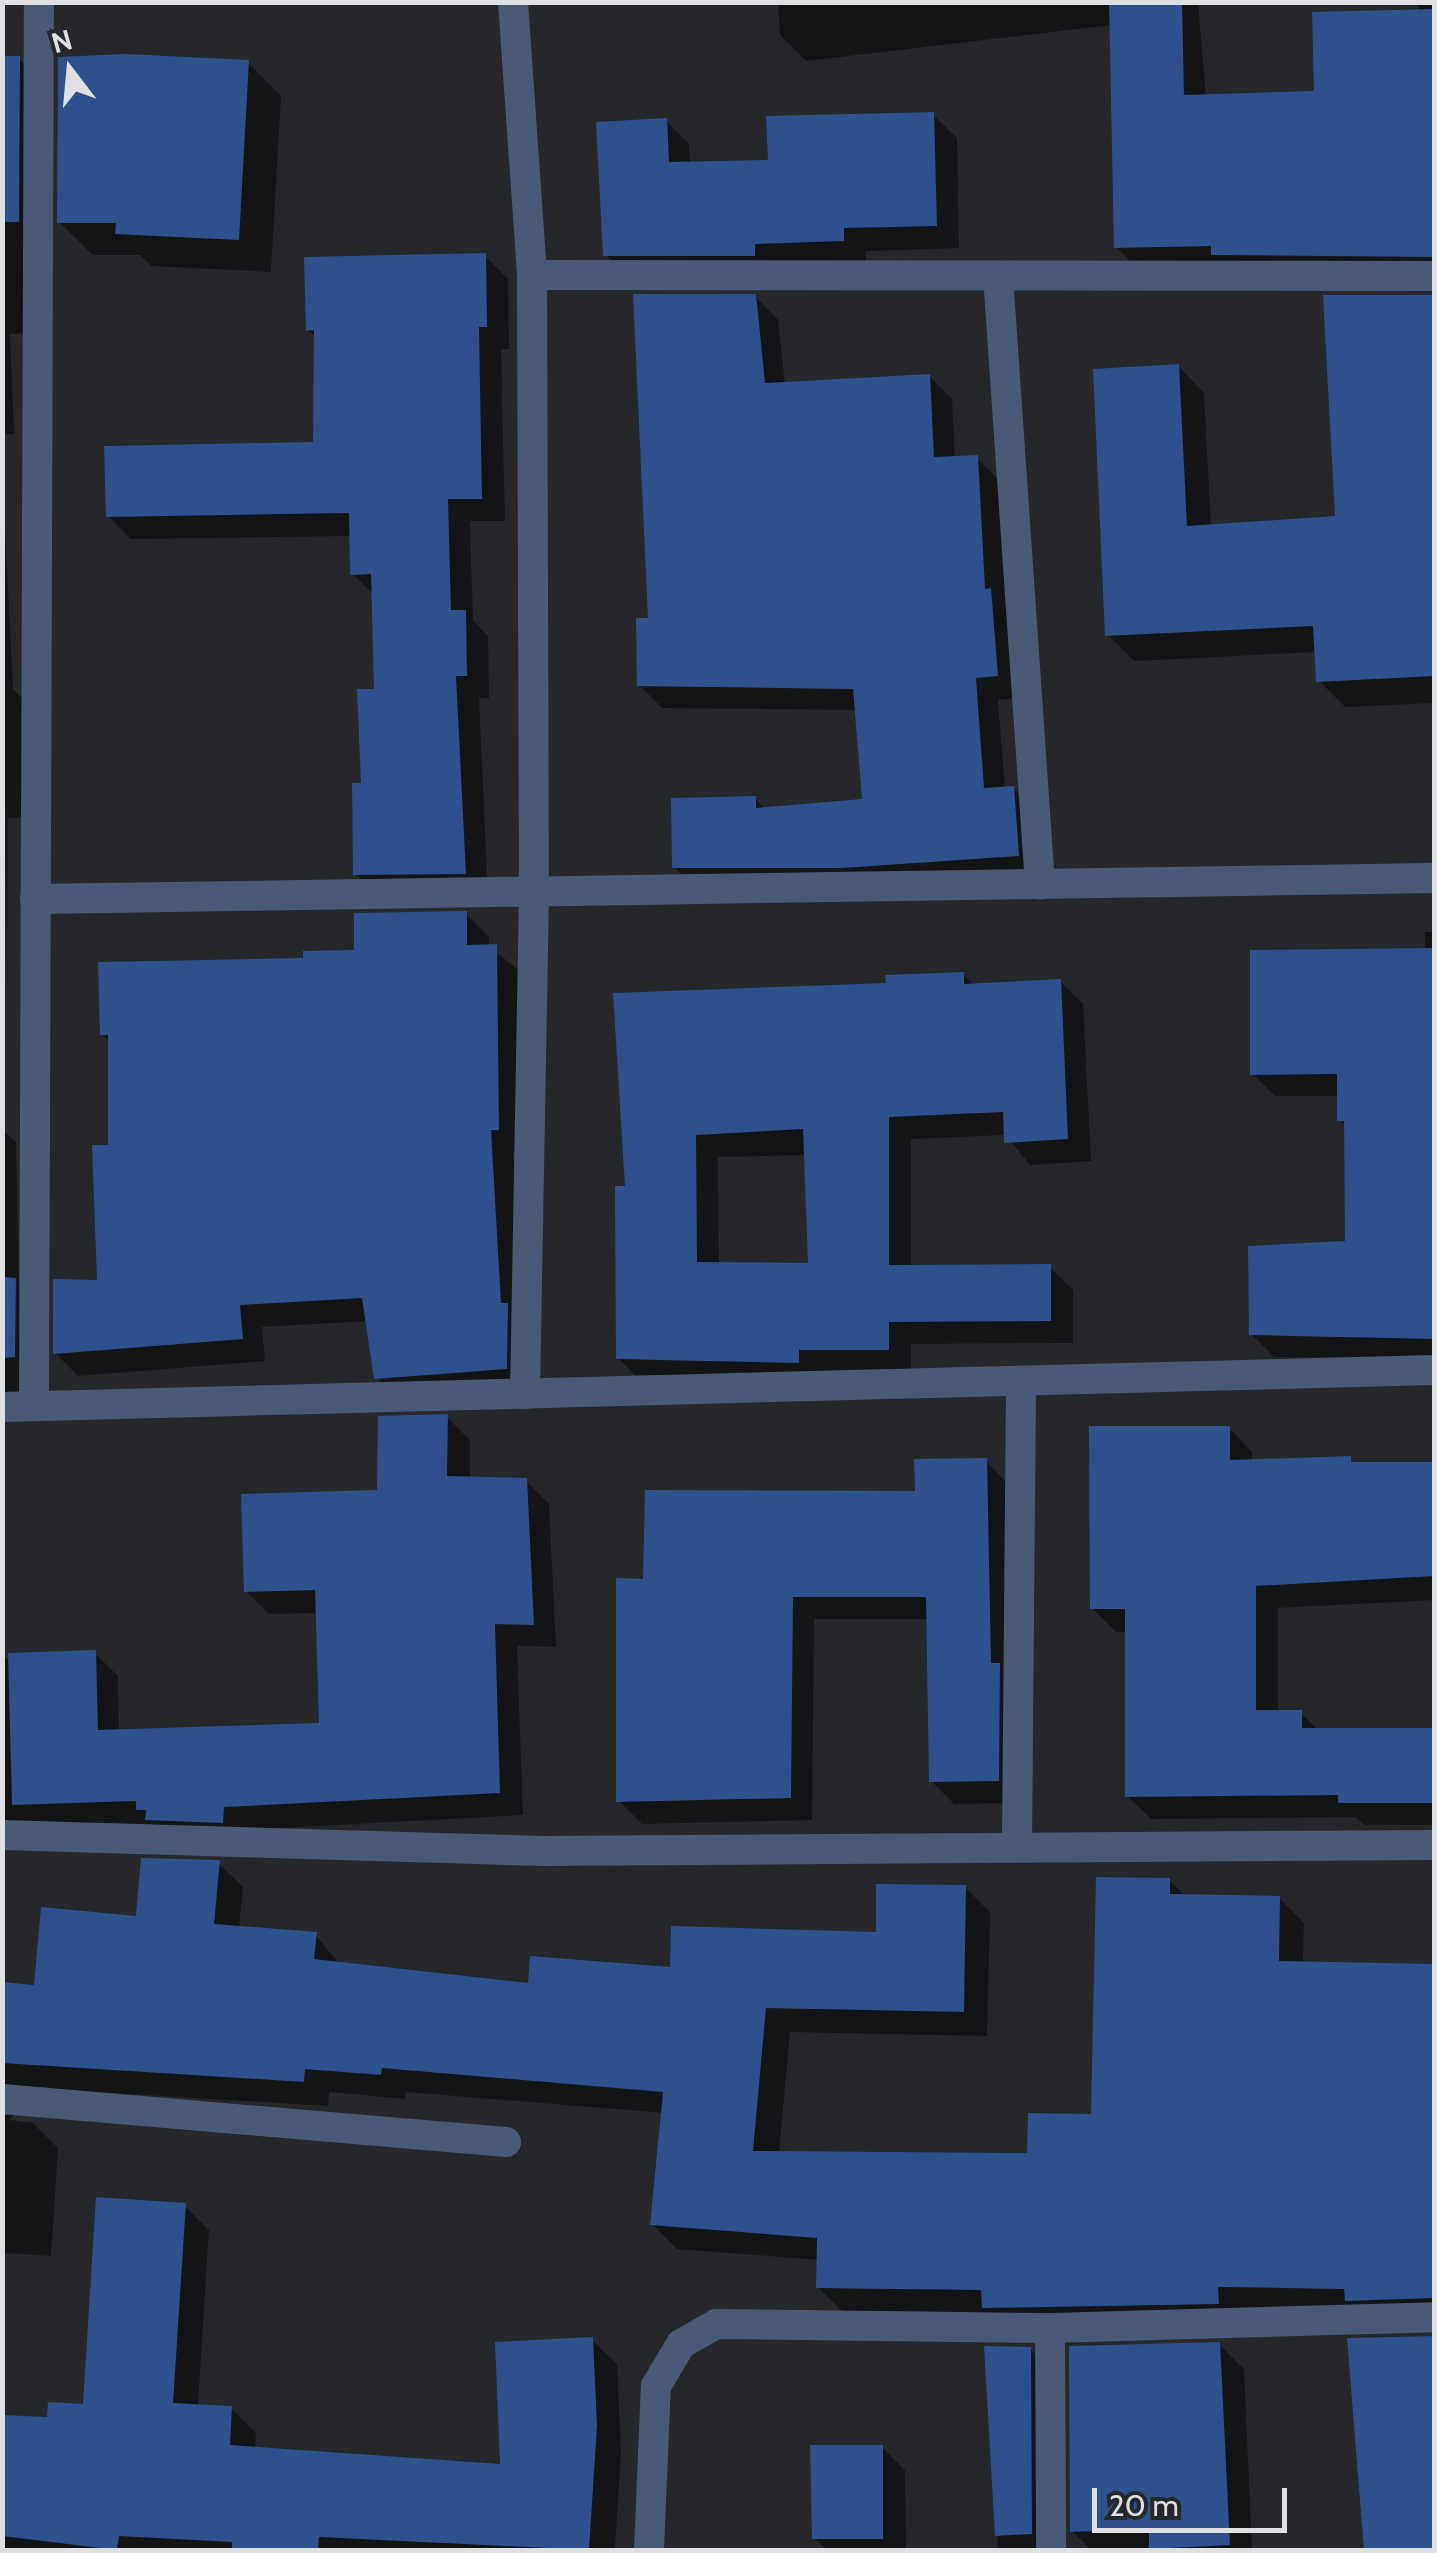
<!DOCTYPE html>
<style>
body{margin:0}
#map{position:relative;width:1437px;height:2553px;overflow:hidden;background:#25272a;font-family:Cabin,sans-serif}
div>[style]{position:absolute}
.shadow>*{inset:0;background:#0007}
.building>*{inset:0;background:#2e508d}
.minor>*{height:30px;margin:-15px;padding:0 15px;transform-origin:15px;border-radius:15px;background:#4a5a76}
span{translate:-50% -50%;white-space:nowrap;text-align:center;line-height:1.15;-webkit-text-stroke:8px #25272a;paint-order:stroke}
.frame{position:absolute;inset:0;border:5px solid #dfe0e2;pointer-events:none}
.north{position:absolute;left:20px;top:20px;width:100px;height:100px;-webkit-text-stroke:8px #25272a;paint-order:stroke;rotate:344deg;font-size:28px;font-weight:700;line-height:40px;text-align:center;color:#dfe0e2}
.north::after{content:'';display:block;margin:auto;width:35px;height:45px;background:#dfe0e2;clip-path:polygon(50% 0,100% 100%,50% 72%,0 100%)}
.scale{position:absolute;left:1092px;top:2488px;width:195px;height:45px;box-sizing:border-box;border:5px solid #dfe0e2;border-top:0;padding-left:12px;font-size:30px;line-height:35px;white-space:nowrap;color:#dfe0e2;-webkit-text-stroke:8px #25272a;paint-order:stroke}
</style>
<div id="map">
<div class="shadow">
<div style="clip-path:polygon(778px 2px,1198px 2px,1206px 97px,1316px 94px,1419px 12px,1417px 2px,1434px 2px,1434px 282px,1142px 273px,1116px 247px,1112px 25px,806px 61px,780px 35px)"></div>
<div style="clip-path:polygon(2px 59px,19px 59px,42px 82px,34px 333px,10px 334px,14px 434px,2px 434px)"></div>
<div style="clip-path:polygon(247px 62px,281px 96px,271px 272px,151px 266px,140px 255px,93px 255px,59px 222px)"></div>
<div style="clip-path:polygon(933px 115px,957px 138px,959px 248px,866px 251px,866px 264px,629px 279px,606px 255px,666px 121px,689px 144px,690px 164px,771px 163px)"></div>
<div style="clip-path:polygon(485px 256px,508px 279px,509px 349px,501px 349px,505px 521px,470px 521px,473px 620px,488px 636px,489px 698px,479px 698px,488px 896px,379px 898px,356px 874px,376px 691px,374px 595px,353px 574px,352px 536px,131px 539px,108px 516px,315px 444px,317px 338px,308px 330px)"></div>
<div style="clip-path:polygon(755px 296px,778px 320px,785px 384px,929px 376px,952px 399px,955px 459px,977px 458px,1000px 481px,1019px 698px,998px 700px,1005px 789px,1013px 788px,1036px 811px,1041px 878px,697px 890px,674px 867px,755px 798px,766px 810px,865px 801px,857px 710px,662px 708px,639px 685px,650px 621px)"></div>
<div style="clip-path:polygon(1326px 297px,1434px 297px,1434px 703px,1345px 707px,1319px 681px,1317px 652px,1134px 661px,1108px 635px,1178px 366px,1204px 393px,1211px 528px,1337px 518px)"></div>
<div style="clip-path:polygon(2px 469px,13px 689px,26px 701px,34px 817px,8px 818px,7px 985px)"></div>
<div style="clip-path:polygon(466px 914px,489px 937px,489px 947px,519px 970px,520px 1152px,513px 1152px,529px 1391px,399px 1401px,376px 1377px,368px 1321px,262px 1327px,265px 1361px,78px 1376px,55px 1353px,99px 1282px,110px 1147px,110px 1042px,103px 1034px,306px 960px,357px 952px)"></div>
<div style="clip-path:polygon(1425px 932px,1434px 932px,1434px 1358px,1274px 1357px,1251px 1334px,1347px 1244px,1347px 1127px,1340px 1120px,1340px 1096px,1275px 1096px,1253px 1074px,1425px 951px)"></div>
<div style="clip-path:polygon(evenodd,963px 974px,975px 986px,1060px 981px,1083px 1004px,1091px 1161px,1030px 1165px,1006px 1135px,911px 1139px,911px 1267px,1050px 1267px,1073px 1290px,1073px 1343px,911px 1344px,911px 1372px,641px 1381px,618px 1358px,628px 1188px,616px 995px,888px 985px,963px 974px,810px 1155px,811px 1265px,719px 1265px,718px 1157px,810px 1155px)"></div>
<div style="clip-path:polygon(2px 1129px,16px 1142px,19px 1285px,38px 1303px,37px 1397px,2px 1396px)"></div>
<div style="clip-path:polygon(447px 1417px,470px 1440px,470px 1479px,526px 1481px,549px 1504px,556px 1647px,517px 1646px,523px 1815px,247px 1830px,170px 1843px,151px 1824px,2px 1826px,2px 1659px,95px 1653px,118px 1676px,119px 1732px,322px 1725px,318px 1613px,269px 1614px,246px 1591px,380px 1493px)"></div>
<div style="clip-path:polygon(1229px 1428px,1252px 1452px,1252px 1462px,1434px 1465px,1434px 1600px,1278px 1608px,1278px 1712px,1301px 1713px,1318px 1730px,1434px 1730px,1434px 1825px,1364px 1825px,1356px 1817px,1151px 1819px,1127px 1796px,1127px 1632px,1116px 1632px,1092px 1608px)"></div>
<div style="clip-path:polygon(986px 1461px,1008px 1484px,1020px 1803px,954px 1804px,931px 1781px,929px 1619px,814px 1619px,812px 1820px,642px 1824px,619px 1801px,646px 1581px,917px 1494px)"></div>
<div style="clip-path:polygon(218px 1863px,243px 1887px,239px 1928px,315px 1934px,340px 1965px,530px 1986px,673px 1970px,878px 1934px,965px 1887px,990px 1912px,987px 2036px,790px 2032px,779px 2153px,1029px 2155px,1094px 2116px,1169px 1880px,1186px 1897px,1279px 1898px,1304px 1923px,1303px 1964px,1434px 1966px,1434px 2323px,1242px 2328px,843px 2312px,818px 2287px,819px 2260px,677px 2249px,653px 2225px,663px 2113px,406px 2092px,405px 2099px,329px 2092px,328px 2106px,62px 2090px,20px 2105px,10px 2120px,33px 2123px,58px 2148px,51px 2256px,2px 2253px,2px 1985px,36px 1988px)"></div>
<div style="clip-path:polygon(184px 2205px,209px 2230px,198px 2407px,231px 2408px,256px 2433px,255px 2449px,502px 2467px,592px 2340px,617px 2364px,621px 2452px,615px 2550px,2px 2550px,2px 2417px,49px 2420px,85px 2406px)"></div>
<div style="clip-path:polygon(1434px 2336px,1434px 2550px,1365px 2550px,1349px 2341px)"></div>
<div style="clip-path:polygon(1219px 2344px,1244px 2369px,1252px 2550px,1091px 2550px,1072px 2531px)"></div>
<div style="clip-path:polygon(986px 2348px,1030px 2349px,1054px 2372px,1054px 2550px,998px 2550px)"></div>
<div style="clip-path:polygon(882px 2447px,905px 2470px,906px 2550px,827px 2550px,814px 2538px)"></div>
</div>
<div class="building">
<div style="clip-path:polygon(1109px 2px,1182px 2px,1184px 95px,1314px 91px,1312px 12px,1434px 9px,1434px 257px,1211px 255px,1211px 246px,1114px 248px)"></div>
<div style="clip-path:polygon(125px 54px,249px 60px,239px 240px,115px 234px,116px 223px,57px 223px,58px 57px)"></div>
<div style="clip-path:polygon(2px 56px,20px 56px,19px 222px,2px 222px)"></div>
<div style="clip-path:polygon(934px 112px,937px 226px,844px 228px,844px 241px,755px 244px,755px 256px,603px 256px,596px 122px,667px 118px,669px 162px,768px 160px,766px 116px)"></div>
<div style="clip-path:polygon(486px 253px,487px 327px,479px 327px,482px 499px,448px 499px,451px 610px,466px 610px,467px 676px,456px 676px,466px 874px,353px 875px,352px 783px,361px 783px,357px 689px,374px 689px,371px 574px,350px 575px,349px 513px,106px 517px,104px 446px,313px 442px,314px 330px,306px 331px,304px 257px)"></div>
<div style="clip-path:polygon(633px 294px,756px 294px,765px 383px,930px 374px,934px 457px,978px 455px,985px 589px,991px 588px,998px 676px,976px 678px,984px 788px,1014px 786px,1019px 856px,842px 868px,672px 868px,671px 798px,756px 796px,756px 808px,862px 799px,853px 689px,637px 686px,636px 618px,648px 618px)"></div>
<div style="clip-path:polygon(1323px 295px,1434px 295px,1434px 676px,1316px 682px,1313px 626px,1105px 636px,1093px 369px,1179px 364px,1187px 526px,1335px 516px)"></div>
<div style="clip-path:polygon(467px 911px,467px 945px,497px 944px,499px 1130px,491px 1130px,501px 1303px,508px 1303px,507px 1369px,374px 1379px,362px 1298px,240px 1305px,243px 1339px,53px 1354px,53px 1279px,97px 1280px,92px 1145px,108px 1145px,108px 1035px,100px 1035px,98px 962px,303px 958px,303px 951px,354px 950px,354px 913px)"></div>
<div style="clip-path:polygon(1434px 948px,1434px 1339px,1249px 1335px,1248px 1246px,1345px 1241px,1344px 1121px,1337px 1121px,1337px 1074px,1250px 1075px,1250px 950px)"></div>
<div style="clip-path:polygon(evenodd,964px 972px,964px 984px,1061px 979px,1068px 1139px,1004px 1143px,1003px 1112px,889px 1117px,889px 1265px,1051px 1264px,1051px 1321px,889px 1322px,889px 1350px,799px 1350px,799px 1363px,616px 1359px,615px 1186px,625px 1186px,613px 993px,886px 983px,885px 975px,964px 972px,803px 1129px,808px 1263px,697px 1262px,696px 1135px,803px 1129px)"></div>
<div style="clip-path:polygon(2px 1277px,16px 1278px,15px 1357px,2px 1358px)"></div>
<div style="clip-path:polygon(448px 1414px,447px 1476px,527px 1478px,534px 1625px,495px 1624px,500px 1793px,224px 1807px,223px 1823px,145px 1820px,146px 1810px,136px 1810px,136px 1801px,12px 1805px,8px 1653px,96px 1650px,98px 1730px,319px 1723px,315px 1590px,244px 1592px,241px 1494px,377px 1490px,378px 1416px)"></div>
<div style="clip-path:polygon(1089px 1426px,1230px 1426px,1230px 1460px,1351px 1456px,1351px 1462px,1434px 1462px,1434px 1576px,1256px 1586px,1256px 1710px,1302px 1710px,1302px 1728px,1434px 1728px,1434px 1803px,1338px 1803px,1338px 1795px,1125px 1797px,1125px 1609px,1090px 1609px)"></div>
<div style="clip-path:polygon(987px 1458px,991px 1663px,1000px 1663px,999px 1781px,929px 1782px,926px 1597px,793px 1597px,791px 1798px,616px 1802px,616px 1578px,643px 1579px,645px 1490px,915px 1491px,914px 1459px)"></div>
<div style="clip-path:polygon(141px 1858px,220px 1860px,214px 1924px,317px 1932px,314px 1959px,528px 1983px,530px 1956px,670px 1967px,671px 1926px,876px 1932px,876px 1884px,966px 1885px,964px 2012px,766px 2008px,753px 2151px,1027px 2153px,1028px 2113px,1091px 2114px,1096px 1877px,1170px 1878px,1170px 1894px,1280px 1896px,1279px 1961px,1434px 1964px,1434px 2298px,1345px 2301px,1344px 2289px,1218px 2287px,1219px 2304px,982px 2308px,981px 2290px,816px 2288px,817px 2238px,650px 2225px,663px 2092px,382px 2068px,381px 2075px,305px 2069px,304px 2082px,2px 2063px,2px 1982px,34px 1985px,41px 1907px,136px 1916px)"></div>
<div style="clip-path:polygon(96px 2197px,186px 2203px,173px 2403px,232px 2406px,230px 2445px,500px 2464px,495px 2342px,593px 2337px,597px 2426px,589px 2550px,319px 2537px,318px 2550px,232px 2550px,232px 2542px,119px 2536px,117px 2550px,2px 2536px,2px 2415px,47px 2417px,48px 2402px,83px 2404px)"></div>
<div style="clip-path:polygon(1434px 2336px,1434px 2550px,1364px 2550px,1347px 2338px)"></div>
<div style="clip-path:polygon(1220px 2342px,1230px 2545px,1149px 2549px,1149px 2529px,1070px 2532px,1069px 2346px)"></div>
<div style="clip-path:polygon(984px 2346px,1031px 2347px,1032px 2534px,995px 2536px)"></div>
<div style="clip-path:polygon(810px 2445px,883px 2445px,883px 2539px,812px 2539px)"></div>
</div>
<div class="minor">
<div style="left:513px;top:2px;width:274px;rotate:86deg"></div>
<div style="left:532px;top:275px;width:902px;rotate:0.06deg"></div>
<div style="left:998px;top:276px;width:610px;rotate:86.05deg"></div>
<div style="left:35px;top:899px;width:1399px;rotate:-0.86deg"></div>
<div style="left:525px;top:1394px;width:502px;rotate:-88.97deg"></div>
<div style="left:534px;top:892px;width:617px;rotate:-90.19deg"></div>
<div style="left:34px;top:1405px;width:1403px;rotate:-89.8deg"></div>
<div style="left:2px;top:1407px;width:1432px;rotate:-1.48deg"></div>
<div style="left:2px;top:1835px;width:541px;rotate:1.69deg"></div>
<div style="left:543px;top:1851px;width:891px;rotate:-0.39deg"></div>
<div style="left:1017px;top:1844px;width:463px;rotate:-89.5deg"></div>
<div style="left:2px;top:2099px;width:506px;rotate:4.88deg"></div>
<div style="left:1050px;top:2328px;width:222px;rotate:89.7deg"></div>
<div style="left:649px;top:2550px;width:164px;rotate:-87.6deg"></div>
<div style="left:656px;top:2386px;width:49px;rotate:-59.2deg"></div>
<div style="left:681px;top:2344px;width:40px;rotate:-29.7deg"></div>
<div style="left:716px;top:2324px;width:334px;rotate:0.7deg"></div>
<div style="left:1050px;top:2328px;width:384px;rotate:-1.6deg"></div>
</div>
<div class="frame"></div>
<div class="north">N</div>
<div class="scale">20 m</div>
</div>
